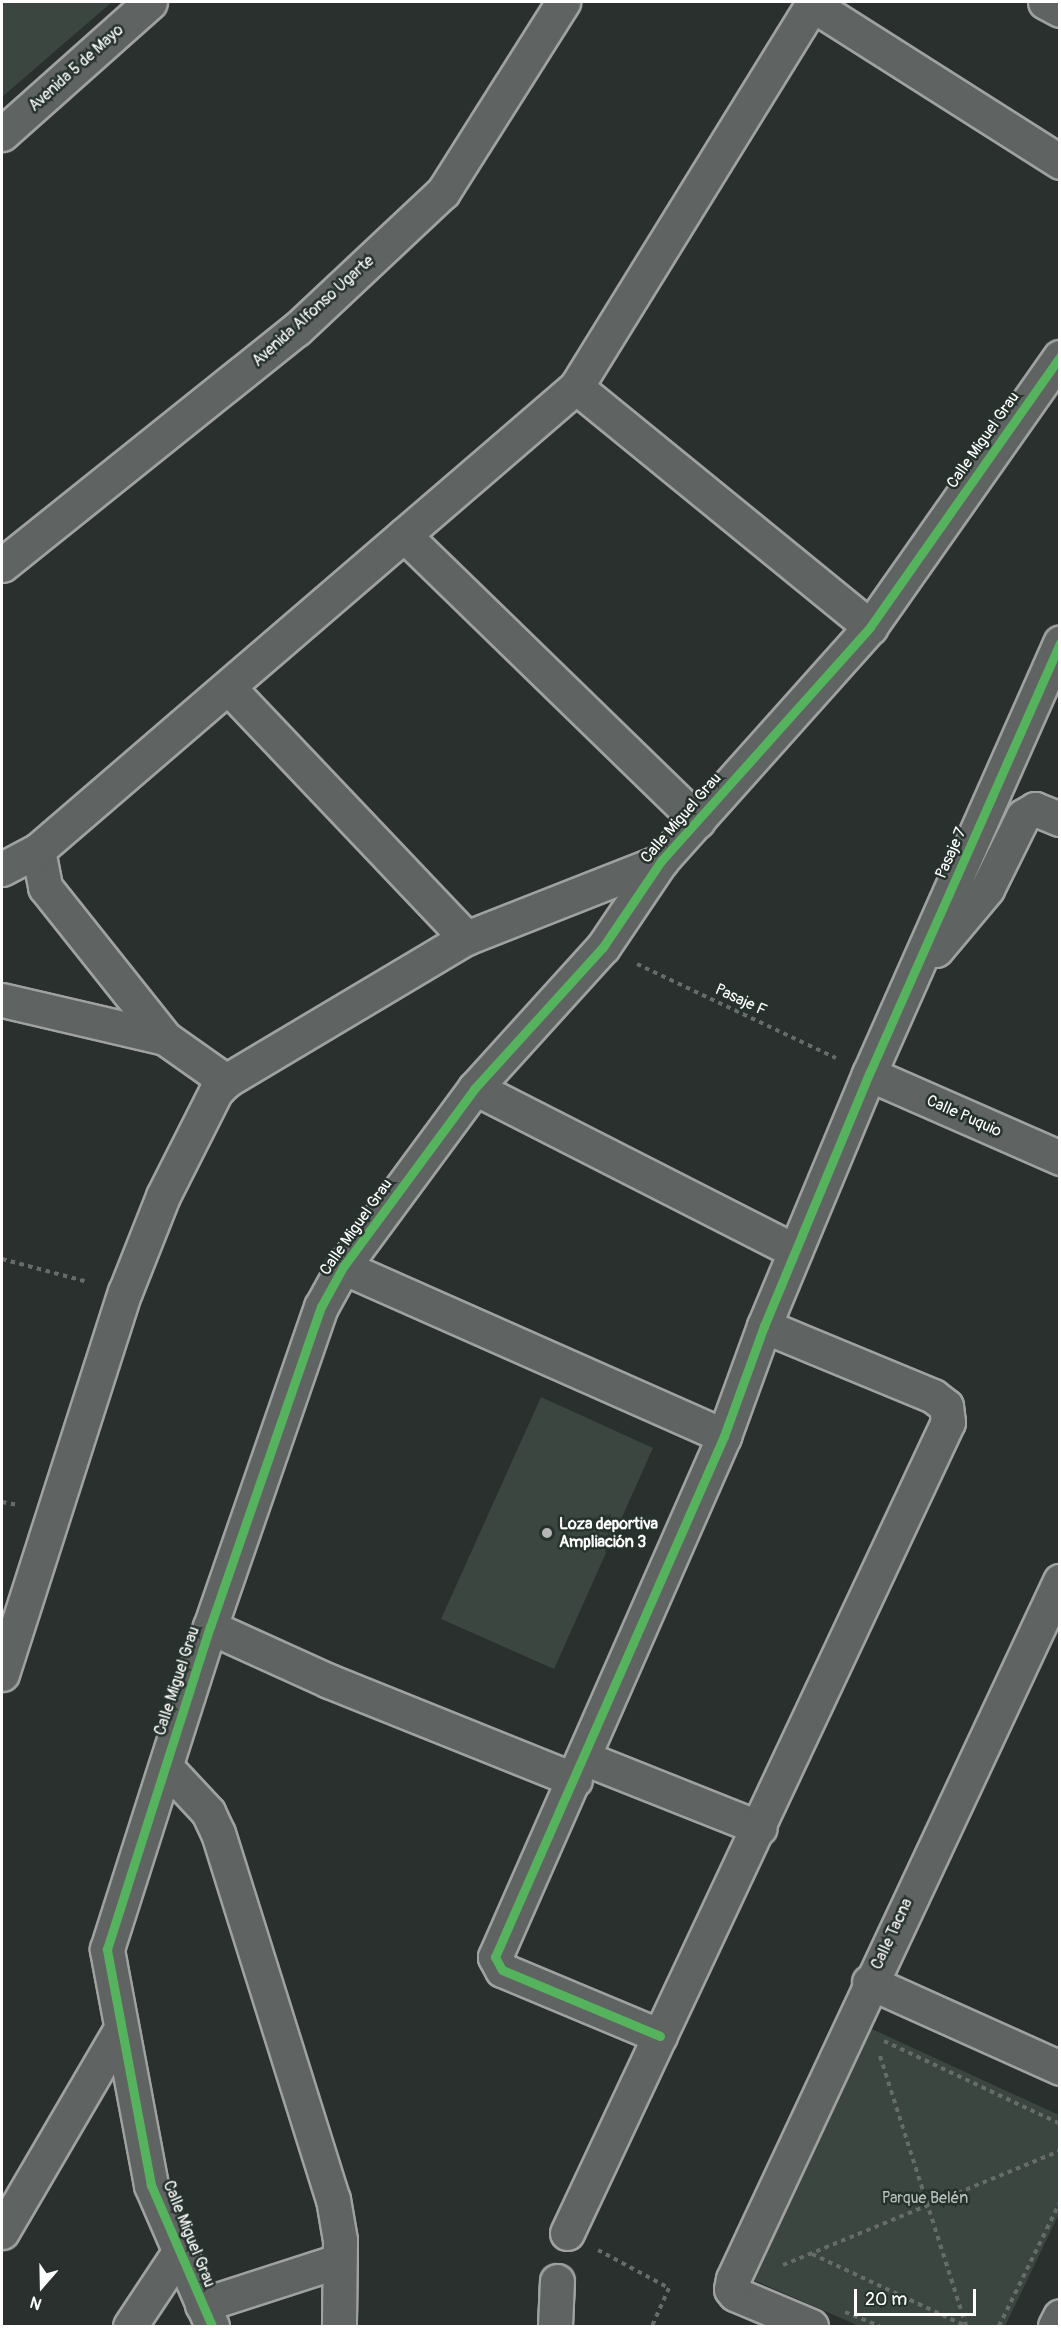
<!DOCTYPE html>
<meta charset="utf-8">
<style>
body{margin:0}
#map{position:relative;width:1061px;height:2328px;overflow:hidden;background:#29302d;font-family:Pangolin,sans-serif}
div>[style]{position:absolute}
.green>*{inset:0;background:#3b4641}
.path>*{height:4px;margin-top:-2px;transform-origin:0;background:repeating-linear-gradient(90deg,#686c69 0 4.5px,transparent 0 9px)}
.roads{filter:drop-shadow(2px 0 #9fa2a0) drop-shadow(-2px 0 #9fa2a0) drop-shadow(0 2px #9fa2a0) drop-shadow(0 -2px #9fa2a0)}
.street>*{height:33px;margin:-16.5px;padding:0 16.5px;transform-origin:16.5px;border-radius:16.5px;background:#5f6362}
.secondary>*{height:33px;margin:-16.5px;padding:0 16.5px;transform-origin:16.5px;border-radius:16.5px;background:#5f6362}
.cycleway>*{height:9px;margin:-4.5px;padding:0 4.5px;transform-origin:4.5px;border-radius:4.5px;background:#56b35d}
.dots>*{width:16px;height:16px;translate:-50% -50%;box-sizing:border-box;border:3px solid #26332d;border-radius:50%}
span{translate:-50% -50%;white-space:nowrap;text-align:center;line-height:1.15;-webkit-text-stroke:5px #26332d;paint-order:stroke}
.street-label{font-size:16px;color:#fff}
.poi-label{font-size:16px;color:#fff;font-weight:700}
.left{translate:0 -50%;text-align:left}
.park-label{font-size:16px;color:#bbbfbe}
.frame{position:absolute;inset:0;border:3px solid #fff;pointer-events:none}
.north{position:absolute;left:12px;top:2256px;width:60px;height:60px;-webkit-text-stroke:4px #26332d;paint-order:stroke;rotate:200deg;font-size:16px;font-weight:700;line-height:24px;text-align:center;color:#fff}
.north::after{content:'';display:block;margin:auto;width:21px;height:27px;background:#fff;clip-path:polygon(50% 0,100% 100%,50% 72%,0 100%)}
.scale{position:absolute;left:854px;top:2289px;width:122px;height:27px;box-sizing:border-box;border:3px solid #fff;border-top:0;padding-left:8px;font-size:18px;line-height:21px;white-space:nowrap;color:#fff;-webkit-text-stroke:4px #26332d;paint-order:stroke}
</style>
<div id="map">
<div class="green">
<div style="clip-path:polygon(2px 2px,112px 2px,2px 97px)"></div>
<div style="clip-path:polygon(541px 1397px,653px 1448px,554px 1669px,441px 1619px)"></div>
<div style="clip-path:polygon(861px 2024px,1059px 2115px,1059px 2214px,1005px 2326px,859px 2326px,749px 2278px)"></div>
</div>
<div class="path">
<div style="left:637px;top:964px;width:220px;rotate:25.3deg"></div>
<div style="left:2px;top:1259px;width:89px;rotate:15deg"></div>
<div style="left:2px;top:1502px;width:16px;rotate:11deg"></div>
<div style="left:884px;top:2041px;width:195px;rotate:25.2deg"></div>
<div style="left:880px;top:2056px;width:283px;rotate:72.3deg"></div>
<div style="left:598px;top:2250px;width:81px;rotate:28.2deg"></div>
<div style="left:669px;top:2288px;width:42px;rotate:114.1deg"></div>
<div style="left:812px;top:2254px;width:170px;rotate:25.1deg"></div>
<div style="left:783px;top:2265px;width:300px;rotate:-22.4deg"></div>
<div style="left:845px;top:2312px;width:37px;rotate:22deg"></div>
<div style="left:999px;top:2326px;width:138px;rotate:-63.8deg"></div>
</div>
<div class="roads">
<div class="street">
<div style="left:1045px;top:2px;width:17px;rotate:28deg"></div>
<div style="left:813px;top:5px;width:293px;rotate:32.4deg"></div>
<div style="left:2px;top:134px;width:198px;rotate:-41.7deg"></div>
<div style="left:576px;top:387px;width:380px;rotate:39.2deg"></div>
<div style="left:404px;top:535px;width:410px;rotate:44.2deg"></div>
<div style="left:228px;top:687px;width:346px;rotate:46.5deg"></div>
<div style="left:38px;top:850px;width:38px;rotate:79deg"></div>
<div style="left:45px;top:887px;width:193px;rotate:51.5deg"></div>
<div style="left:165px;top:1038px;width:75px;rotate:35.2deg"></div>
<div style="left:2px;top:869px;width:41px;rotate:-27.8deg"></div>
<div style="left:38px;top:850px;width:710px;rotate:-40.72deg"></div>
<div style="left:576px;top:387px;width:453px;rotate:-58.3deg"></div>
<div style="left:936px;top:950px;width:80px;rotate:-50.1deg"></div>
<div style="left:987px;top:889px;width:81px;rotate:-63.7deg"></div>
<div style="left:1023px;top:816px;width:14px;rotate:-30deg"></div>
<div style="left:1035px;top:809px;width:27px;rotate:22deg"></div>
<div style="left:2px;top:1000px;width:167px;rotate:13.1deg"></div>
<div style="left:869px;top:1074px;width:209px;rotate:23.7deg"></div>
<div style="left:475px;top:1088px;width:359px;rotate:27deg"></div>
<div style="left:343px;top:1267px;width:417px;rotate:23.9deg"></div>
<div style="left:210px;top:1627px;width:131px;rotate:24.4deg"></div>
<div style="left:329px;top:1681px;width:265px;rotate:21.9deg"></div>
<div style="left:2px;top:1674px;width:401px;rotate:-72.2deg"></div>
<div style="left:125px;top:1292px;width:103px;rotate:-68.4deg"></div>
<div style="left:163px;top:1196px;width:118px;rotate:-63.2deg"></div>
<div style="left:216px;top:1091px;width:14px;rotate:-45deg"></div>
<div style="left:226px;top:1081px;width:279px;rotate:-30.8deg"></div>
<div style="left:466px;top:938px;width:210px;rotate:-21.5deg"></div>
<div style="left:584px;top:1758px;width:189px;rotate:21.7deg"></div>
<div style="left:166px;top:1767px;width:62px;rotate:47deg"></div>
<div style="left:208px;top:1812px;width:23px;rotate:65deg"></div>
<div style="left:218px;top:1833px;width:384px;rotate:72.6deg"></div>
<div style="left:333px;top:2199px;width:42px;rotate:80.3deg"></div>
<div style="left:340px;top:2240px;width:86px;rotate:90.7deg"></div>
<div style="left:869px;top:1982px;width:209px;rotate:24.2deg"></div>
<div style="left:660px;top:2036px;width:171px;rotate:-157.3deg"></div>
<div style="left:502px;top:1970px;width:15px;rotate:-118deg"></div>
<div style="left:495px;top:1957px;width:569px;rotate:-66.27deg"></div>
<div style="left:724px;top:1436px;width:117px;rotate:-70deg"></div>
<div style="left:764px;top:1326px;width:273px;rotate:-67.4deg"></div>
<div style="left:869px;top:1074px;width:472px;rotate:-66.1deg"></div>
<div style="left:2px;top:2232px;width:234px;rotate:-59.7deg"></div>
<div style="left:567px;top:2233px;width:896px;rotate:-64.84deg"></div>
<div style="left:948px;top:1422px;width:16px;rotate:-97deg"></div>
<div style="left:946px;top:1406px;width:16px;rotate:-142deg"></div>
<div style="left:933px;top:1396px;width:183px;rotate:-157.5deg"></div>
<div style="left:202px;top:2305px;width:143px;rotate:-17.9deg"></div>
<div style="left:130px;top:2326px;width:89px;rotate:-56.5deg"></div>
<div style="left:212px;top:2326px;width:154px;rotate:-113.4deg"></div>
<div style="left:151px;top:2185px;width:240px;rotate:-100.6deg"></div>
<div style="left:107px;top:1949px;width:338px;rotate:-72.3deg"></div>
<div style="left:210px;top:1627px;width:339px;rotate:-70.9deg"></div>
<div style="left:321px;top:1307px;width:46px;rotate:-61.2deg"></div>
<div style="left:343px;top:1267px;width:222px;rotate:-53.6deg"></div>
<div style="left:475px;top:1088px;width:190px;rotate:-47.8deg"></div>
<div style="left:603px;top:947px;width:104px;rotate:-56deg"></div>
<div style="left:661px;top:861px;width:314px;rotate:-48.2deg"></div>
<div style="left:870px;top:627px;width:330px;rotate:-54.9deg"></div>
<div style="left:555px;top:2326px;width:45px;rotate:-87.5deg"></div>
<div style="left:811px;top:2326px;width:82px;rotate:-157.2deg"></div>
<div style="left:735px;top:2294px;width:6px;rotate:-129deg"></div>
<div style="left:731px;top:2289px;width:10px;rotate:-79deg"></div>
<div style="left:733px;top:2279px;width:771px;rotate:-64.9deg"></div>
<div style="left:1055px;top:2326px;width:11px;rotate:-63deg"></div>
</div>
<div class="secondary">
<div style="left:2px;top:565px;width:378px;rotate:-38.7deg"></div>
<div style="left:297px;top:329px;width:200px;rotate:-43.2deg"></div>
<div style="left:443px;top:192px;width:225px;rotate:-57.7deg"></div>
</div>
</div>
<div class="cycleway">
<div style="left:660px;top:2036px;width:171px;rotate:-157.3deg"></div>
<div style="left:502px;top:1970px;width:15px;rotate:-118deg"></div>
<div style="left:495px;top:1957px;width:569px;rotate:-66.27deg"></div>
<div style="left:724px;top:1436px;width:117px;rotate:-70deg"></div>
<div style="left:764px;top:1326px;width:273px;rotate:-67.4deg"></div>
<div style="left:869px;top:1074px;width:472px;rotate:-66.1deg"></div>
<div style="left:212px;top:2326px;width:154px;rotate:-113.4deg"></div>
<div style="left:151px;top:2185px;width:240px;rotate:-100.6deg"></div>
<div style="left:107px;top:1949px;width:338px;rotate:-72.3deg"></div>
<div style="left:210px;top:1627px;width:339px;rotate:-70.9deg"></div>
<div style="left:321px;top:1307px;width:46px;rotate:-61.2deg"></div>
<div style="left:343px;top:1267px;width:222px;rotate:-53.6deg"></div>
<div style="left:475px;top:1088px;width:190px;rotate:-47.8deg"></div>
<div style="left:603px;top:947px;width:104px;rotate:-56deg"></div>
<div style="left:661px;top:861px;width:314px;rotate:-48.2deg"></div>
<div style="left:870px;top:627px;width:330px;rotate:-54.9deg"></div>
</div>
<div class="dots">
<div style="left:547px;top:1533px;background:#b4b7b6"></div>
</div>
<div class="street-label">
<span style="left:76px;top:68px;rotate:-42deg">Avenida 5 de Mayo</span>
<span style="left:313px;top:311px;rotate:-42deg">Avenida Alfonso Ugarte</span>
<span style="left:983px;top:440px;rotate:-55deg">Calle Miguel Grau</span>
<span style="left:681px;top:818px;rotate:-49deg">Calle Miguel Grau</span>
<span style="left:951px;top:853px;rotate:-66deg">Pasaje 7</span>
<span style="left:741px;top:1000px;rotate:25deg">Pasaje F</span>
<span style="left:964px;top:1116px;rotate:24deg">Calle Puquio</span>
<span style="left:356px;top:1227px;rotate:-55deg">Calle Miguel Grau</span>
<span style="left:177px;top:1681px;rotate:-72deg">Calle Miguel Grau</span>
<span style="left:892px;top:1934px;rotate:-65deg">Calle Tacna</span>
<span style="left:189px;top:2234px;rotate:68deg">Calle Miguel Grau</span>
</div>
<div class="poi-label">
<span class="left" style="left:559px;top:1533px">Loza deportiva<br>Ampliación 3</span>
</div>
<div class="park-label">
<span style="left:925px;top:2198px">Parque Belén</span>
</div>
<div class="frame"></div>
<div class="north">N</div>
<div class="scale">20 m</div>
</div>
